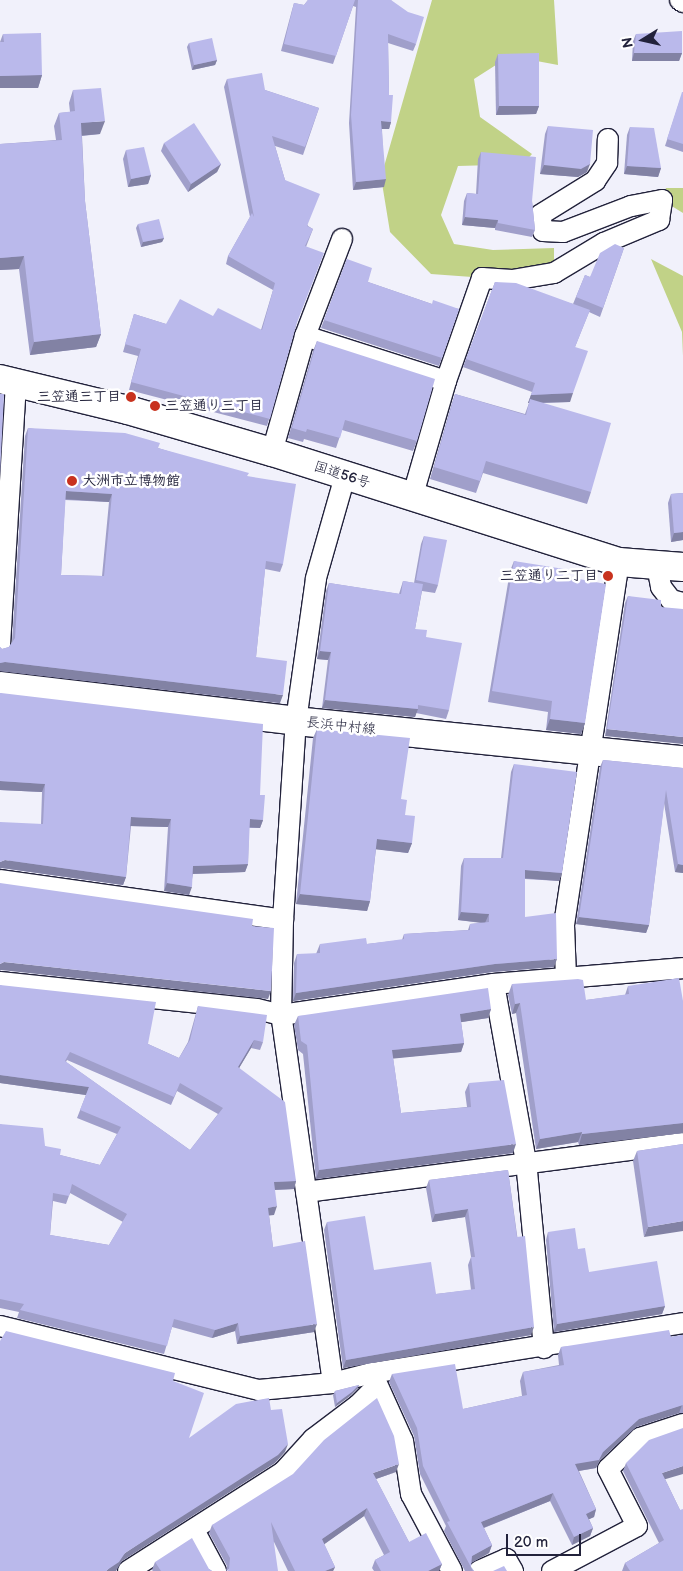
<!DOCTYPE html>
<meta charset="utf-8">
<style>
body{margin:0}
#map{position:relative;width:683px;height:1571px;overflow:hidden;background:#f1f1fb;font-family:"Balsamiq Sans","Klee One",sans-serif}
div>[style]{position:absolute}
.green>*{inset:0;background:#c1d287}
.roads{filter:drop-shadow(1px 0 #22223b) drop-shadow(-1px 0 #22223b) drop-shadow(0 1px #22223b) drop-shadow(0 -1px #22223b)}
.street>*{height:20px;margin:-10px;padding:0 10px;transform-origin:10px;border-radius:10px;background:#fff}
.primary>*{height:28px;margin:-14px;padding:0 14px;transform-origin:14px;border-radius:14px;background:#fff}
.highway>*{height:28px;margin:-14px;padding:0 14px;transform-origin:14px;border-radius:14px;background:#fff}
.wall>*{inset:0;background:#a09fca}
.shaded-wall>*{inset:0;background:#8282a4}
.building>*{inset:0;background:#bab9eb}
.dots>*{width:14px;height:14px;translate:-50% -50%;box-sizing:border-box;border:2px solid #fff;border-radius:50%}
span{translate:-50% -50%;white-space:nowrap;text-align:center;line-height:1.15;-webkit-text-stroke:5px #fff;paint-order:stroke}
.poi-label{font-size:14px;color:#22223b;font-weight:700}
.right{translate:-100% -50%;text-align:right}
.left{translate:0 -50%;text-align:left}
.street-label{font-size:14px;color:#22223b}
.north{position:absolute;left:618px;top:15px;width:50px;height:50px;-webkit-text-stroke:4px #fff;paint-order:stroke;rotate:260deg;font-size:14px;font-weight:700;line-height:20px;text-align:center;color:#22223b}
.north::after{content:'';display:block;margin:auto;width:18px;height:22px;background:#22223b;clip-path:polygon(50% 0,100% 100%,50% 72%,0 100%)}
.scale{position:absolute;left:506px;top:1534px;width:75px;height:22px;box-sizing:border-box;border:2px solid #22223b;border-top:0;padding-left:6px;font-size:15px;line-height:18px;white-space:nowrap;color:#22223b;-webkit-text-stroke:4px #fff;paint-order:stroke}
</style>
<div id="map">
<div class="green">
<div style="clip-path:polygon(432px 0,554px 0,558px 65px,510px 56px,474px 79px,480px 117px,532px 154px,523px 164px,458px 166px,441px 215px,454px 244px,493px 250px,554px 248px,554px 273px,512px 280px,431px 274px,390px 232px,381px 177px)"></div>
<div style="clip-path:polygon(666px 188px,683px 188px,683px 213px,662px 200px)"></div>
<div style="clip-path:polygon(651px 259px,683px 276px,683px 356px,682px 332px)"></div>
</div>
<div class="roads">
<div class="street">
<div style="left:680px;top:0;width:4px;rotate:34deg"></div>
<div style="left:305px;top:336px;width:148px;rotate:17.7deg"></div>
<div style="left:272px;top:452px;width:121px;rotate:-74.1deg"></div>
<div style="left:305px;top:336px;width:104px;rotate:-69.1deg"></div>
<div style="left:412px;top:498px;width:122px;rotate:-73.8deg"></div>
<div style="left:446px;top:381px;width:109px;rotate:-70.7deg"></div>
<div style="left:482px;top:278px;width:30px;rotate:4deg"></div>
<div style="left:512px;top:280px;width:43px;rotate:-9.5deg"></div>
<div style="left:554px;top:273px;width:58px;rotate:-31deg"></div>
<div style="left:604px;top:243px;width:60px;rotate:-22.7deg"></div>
<div style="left:659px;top:220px;width:20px;rotate:-81deg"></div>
<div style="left:662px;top:200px;width:32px;rotate:169deg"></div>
<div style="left:631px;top:206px;width:73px;rotate:159.1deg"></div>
<div style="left:563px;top:232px;width:20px;rotate:-177deg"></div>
<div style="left:543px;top:231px;width:16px;rotate:-101deg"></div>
<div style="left:540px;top:215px;width:65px;rotate:-31.7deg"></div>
<div style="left:595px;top:181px;width:22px;rotate:-56deg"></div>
<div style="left:607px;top:163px;width:24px;rotate:-88deg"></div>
<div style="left:657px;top:566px;width:21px;rotate:79deg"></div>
<div style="left:661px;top:587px;width:16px;rotate:52deg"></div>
<div style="left:671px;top:600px;width:12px;rotate:14deg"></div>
<div style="left:0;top:645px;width:263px;rotate:-86.5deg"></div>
<div style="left:0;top:880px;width:286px;rotate:8deg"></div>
<div style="left:566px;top:977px;width:52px;rotate:-92.2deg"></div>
<div style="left:564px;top:925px;width:367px;rotate:-81.4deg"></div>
<div style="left:0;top:982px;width:258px;rotate:6deg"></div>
<div style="left:257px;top:1009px;width:25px;rotate:14deg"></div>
<div style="left:281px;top:1015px;width:215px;rotate:-8.3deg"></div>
<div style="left:494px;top:984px;width:190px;rotate:-4.8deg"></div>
<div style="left:494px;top:984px;width:180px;rotate:79.8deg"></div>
<div style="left:526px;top:1161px;width:188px;rotate:84.5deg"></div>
<div style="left:306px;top:1192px;width:380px;rotate:-7.4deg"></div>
<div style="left:0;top:1326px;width:267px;rotate:13.9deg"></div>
<div style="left:259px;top:1390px;width:74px;rotate:-5.4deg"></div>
<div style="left:333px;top:1383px;width:40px;rotate:-14.4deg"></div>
<div style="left:372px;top:1373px;width:315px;rotate:-9.1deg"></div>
<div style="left:373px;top:1375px;width:72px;rotate:65.6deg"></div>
<div style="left:403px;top:1441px;width:54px;rotate:81.4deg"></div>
<div style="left:411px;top:1494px;width:87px;rotate:62deg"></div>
<div style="left:333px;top:1383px;width:372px;rotate:-98deg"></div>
<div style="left:281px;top:1015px;width:95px;rotate:-88.8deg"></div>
<div style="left:283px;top:920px;width:199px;rotate:-86.3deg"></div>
<div style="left:296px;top:721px;width:144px;rotate:-82deg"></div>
<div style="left:316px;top:578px;width:106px;rotate:-74.1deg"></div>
<div style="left:194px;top:1530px;width:47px;rotate:61.8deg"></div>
<div style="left:128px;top:1571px;width:184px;rotate:-32.6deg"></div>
<div style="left:283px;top:1472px;width:45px;rotate:-47.7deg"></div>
<div style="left:313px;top:1439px;width:56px;rotate:-37.1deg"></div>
<div style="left:358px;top:1405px;width:27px;rotate:-45deg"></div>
<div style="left:479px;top:1571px;width:30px;rotate:-24deg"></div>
<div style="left:506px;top:1559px;width:14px;rotate:60deg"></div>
<div style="left:552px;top:1571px;width:96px;rotate:-27.9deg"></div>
<div style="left:637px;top:1526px;width:64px;rotate:-117deg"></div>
<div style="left:608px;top:1469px;width:45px;rotate:-44.1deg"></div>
<div style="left:640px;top:1438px;width:45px;rotate:-18deg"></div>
</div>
<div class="primary">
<div style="left:0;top:686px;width:298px;rotate:6.7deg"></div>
<div style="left:296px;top:721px;width:389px;rotate:5.8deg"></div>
</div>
<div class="highway">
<div style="left:0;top:379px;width:132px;rotate:13.6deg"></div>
<div style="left:128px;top:410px;width:150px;rotate:16.3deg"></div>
<div style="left:272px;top:452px;width:364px;rotate:17.6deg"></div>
<div style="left:619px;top:562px;width:64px;rotate:4.5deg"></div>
</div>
</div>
<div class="wall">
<div style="clip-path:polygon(308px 0,391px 0,416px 44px,413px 51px,388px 43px,389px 95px,391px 122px,389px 129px,382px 129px,384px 187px,353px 190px,349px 123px,356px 7px,353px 6px,333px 64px,281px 51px,292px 10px,294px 3px,304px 5px)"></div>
<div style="clip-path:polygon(3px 34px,42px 75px,38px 88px,0 88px,0 42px)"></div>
<div style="clip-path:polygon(636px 34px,682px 53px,679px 61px,632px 61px,633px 41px)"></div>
<div style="clip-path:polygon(189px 43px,217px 60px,215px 65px,192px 70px,187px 47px)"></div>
<div style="clip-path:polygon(498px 54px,539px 106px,536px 114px,496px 115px,495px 62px)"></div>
<div style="clip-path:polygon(227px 79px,265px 90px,319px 108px,303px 155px,275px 146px,285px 180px,308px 226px,313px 229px,306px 247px,296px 326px,267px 426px,129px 390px,138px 356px,123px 352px,134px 314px,166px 324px,213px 316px,261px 330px,273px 290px,226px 264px,228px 256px,250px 217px,224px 87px)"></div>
<div style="clip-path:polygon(73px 90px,100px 134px,82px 136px,85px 201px,101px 334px,96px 347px,30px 355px,19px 269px,0 270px,0 144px,56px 140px,54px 126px,59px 113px,70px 112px,69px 103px)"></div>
<div style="clip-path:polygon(683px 92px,683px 152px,665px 146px,680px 100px)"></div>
<div style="clip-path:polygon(548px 126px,587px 172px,578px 177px,540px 174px,545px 134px)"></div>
<div style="clip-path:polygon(630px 127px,661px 168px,658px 177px,624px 174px,627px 135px)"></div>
<div style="clip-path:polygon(164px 143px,221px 164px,217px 172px,188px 192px,161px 151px)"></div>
<div style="clip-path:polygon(126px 150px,151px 175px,148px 184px,128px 187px,123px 159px)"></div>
<div style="clip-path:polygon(481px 152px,532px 201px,535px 230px,532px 237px,495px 230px,495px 228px,462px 225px,464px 201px,467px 193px,476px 194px,478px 159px)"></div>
<div style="clip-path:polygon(138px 224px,164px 238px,162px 242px,141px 247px,136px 228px)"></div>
<div style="clip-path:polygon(624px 248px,600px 317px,589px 312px,575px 347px,570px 402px,542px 403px,591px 492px,587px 504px,483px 473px,476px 493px,430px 479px,451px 406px,455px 394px,525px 414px,529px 403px,528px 403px,532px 392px,463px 367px,495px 282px,573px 304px,585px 275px,590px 277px)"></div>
<div style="clip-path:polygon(347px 259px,368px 282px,432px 304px,459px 309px,439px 366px,321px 328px)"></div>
<div style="clip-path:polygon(317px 341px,417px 441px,413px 451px,342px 430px,336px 448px,304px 439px,303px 442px,288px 438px,313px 351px)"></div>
<div style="clip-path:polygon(evenodd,28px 428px,158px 448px,247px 476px,283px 564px,280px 572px,265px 569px,256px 657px,280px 703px,0 671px,0 647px,2px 649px,9px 647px,12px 642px,25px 436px,28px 428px,65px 500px,109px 502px,102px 576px,61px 575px,65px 500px)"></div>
<div style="clip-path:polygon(683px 493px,683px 540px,671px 542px,668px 503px,671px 494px)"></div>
<div style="clip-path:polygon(424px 536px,438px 585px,435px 593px,422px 591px,415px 629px,426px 637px,449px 710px,446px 719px,416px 713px,415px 717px,322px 708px,328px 660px,317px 659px,326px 591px,329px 583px,399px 594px,403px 581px,414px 583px,421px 544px)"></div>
<div style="clip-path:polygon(514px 561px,563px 576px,585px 723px,581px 734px,546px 730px,548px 712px,488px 702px,510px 571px)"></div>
<div style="clip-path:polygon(628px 596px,661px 607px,605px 736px,625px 603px)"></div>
<div style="clip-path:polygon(0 693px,260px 795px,263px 820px,260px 828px,249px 828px,248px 864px,245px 872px,193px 874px,189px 895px,164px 891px,168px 827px,131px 826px,126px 877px,123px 885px,2px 868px,41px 824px,42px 792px,0 790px)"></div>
<div style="clip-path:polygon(317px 729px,401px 799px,412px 843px,408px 853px,376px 849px,370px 901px,367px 911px,296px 904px,313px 738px)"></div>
<div style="clip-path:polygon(603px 760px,683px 768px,683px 873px,675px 872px,664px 803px,649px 925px,646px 933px,576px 924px,600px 767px)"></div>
<div style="clip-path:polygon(514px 764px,562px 873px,559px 881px,525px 879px,525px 917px,554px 967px,492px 972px,293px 1001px,294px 963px,297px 954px,316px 954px,320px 944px,367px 944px,402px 940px,404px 934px,468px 930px,470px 924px,481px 923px,458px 920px,461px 866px,464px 858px,501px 858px,511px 772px)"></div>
<div style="clip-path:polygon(512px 984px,586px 1000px,625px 995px,628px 986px,683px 1001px,683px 1133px,579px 1145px,578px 1142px,536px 1149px,516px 1013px,512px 1014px,508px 995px)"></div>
<div style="clip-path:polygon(evenodd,0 985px,148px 1044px,179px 1058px,188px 1042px,198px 1006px,263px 1042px,260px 1050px,251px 1048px,239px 1068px,296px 1181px,294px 1189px,275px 1190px,274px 1215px,269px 1215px,273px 1247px,314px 1332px,237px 1344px,235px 1331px,212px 1338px,172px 1327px,164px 1354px,17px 1318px,19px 1312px,0 1308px,0 1124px,45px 1146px,60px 1155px,100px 1165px,117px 1134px,77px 1118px,86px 1095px,0 1083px,0 985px,67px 1060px,171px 1105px,177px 1091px,218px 1114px,190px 1150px,66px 1062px,67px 1060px,0 985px,70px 1193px,123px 1222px,109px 1245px,50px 1235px,53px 1201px,66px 1204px,70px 1193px)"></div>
<div style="clip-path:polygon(491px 1009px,488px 1018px,461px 1022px,464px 1043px,461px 1052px,393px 1058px,401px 1113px,467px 1107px,465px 1092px,469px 1083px,513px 1153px,316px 1179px,303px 1054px,298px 1050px,294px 1025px,298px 1016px)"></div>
<div style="clip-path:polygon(683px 1144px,644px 1237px,633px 1161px,637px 1151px)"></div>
<div style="clip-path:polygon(508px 1170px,531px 1335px,343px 1368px,324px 1230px,327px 1222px,374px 1270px,436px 1294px,471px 1290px,468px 1265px,471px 1257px,465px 1217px,432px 1222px,426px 1188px,429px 1180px)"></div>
<div style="clip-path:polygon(548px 1232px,578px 1249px,589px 1272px,665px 1306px,662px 1314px,554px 1332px,546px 1240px)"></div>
<div style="clip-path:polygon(683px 1335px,683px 1413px,679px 1413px,636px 1427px,600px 1460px,596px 1468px,579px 1471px,596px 1509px,594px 1517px,589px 1519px,593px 1528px,590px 1536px,572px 1545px,550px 1501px,484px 1528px,492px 1545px,489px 1553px,471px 1563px,471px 1567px,474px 1571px,465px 1571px,444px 1531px,446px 1526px,420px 1474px,414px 1436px,389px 1382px,392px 1374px,463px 1409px,522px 1396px,520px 1381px,523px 1372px,559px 1365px,558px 1355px,561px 1347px,671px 1337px)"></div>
<div style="clip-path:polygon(359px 1385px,357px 1389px,350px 1396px,335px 1407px,333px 1395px,335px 1391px)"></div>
<div style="clip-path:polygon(626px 1463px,665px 1479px,680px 1510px,683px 1571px,622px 1571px,625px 1563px,659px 1543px,623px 1471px)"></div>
<div style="clip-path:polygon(396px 1472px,376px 1479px,409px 1542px,442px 1564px,439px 1571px,374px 1571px,372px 1568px,375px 1560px,384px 1555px,364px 1516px,324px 1544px,335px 1567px,333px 1571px,288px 1571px,274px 1542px,226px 1571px,227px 1566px,209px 1533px,212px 1525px)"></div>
<div style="clip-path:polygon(155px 1562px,209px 1569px,212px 1571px,153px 1571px,152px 1570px)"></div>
</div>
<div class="shaded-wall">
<div style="clip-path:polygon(634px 53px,682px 53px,679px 61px,632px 61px)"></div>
<div style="clip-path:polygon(217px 60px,215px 65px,192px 70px,194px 65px)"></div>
<div style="clip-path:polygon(42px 75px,38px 88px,0 88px,0 76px)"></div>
<div style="clip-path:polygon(499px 106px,539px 106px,536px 114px,496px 115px)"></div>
<div style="clip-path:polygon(105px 121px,100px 134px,77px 136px,81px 123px)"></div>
<div style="clip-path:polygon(381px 121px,391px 122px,389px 129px,379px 129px)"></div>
<div style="clip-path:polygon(221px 164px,217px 172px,188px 192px,191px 184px)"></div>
<div style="clip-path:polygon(590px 164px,587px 172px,578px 177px,540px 174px,544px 165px)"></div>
<div style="clip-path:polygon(627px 166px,661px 168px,658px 177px,624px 174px)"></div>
<div style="clip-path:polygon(151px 175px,148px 184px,128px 187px,131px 179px)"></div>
<div style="clip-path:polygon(386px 179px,384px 187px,353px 190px,356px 182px)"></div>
<div style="clip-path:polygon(465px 217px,498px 220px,495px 228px,462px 225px)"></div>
<div style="clip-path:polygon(164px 238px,162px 242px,141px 247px,143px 242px)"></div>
<div style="clip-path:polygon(24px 256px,19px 269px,0 270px,0 258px)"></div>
<div style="clip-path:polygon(101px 334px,96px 347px,30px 355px,34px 342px)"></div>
<div style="clip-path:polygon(573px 393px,570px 402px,528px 403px,531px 395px)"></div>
<div style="clip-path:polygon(66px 491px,112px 494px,109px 502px,63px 499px)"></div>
<div style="clip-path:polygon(683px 532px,683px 540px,671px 542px,674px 533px)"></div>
<div style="clip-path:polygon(320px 651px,331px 652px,328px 660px,317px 659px)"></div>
<div style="clip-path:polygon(5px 662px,283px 695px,280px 703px,0 671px,0 663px)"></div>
<div style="clip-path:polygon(325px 700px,418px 709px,415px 717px,322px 708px)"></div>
<div style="clip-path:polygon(550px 719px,585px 723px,581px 734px,546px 730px)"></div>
<div style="clip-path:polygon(607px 729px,683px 737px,683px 744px,605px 736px)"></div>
<div style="clip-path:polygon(0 781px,45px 784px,42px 792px,0 790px)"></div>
<div style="clip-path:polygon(131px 817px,171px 819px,168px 827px,128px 826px)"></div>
<div style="clip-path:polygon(250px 819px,263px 820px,260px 828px,247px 827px)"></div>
<div style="clip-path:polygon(377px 839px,412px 843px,408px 853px,373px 849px)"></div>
<div style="clip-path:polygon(5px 860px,126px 877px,123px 885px,2px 868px,0 869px,0 862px)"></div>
<div style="clip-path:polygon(248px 864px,245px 872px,190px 874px,193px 866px)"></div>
<div style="clip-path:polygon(678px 864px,683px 865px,683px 873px,675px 872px)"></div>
<div style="clip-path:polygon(525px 870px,562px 873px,559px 881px,521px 878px)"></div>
<div style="clip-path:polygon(167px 883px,192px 887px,189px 895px,164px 891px)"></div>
<div style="clip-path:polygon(300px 894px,370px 901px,367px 911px,296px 904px)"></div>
<div style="clip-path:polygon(461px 912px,489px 914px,485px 923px,458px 920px)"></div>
<div style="clip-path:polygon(579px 917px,649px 925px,646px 933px,576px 924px)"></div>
<div style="clip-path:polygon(557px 959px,554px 967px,492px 972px,293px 1001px,296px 993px,495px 964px)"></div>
<div style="clip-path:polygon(4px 962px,271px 991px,268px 999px,1px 970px,0 971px,0 964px)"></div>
<div style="clip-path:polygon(520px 1003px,516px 1013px,512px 1014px,515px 1004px)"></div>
<div style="clip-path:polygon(491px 1009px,488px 1018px,456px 1023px,460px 1014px)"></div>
<div style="clip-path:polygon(254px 1040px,251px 1048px,235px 1075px,238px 1067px)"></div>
<div style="clip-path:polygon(464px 1043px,461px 1052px,389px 1059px,392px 1050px)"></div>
<div style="clip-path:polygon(0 1075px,89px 1087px,86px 1095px,0 1083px)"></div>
<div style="clip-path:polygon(683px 1123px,683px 1133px,579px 1145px,582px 1134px)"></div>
<div style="clip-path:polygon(582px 1132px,578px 1142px,536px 1149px,540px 1139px)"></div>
<div style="clip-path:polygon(516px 1144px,513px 1153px,316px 1179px,319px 1170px)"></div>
<div style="clip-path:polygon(296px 1181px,294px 1189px,271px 1190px,274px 1182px)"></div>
<div style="clip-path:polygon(277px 1206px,274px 1215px,265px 1216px,268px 1208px)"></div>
<div style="clip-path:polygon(468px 1209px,465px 1217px,432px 1222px,435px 1214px)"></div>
<div style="clip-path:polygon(683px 1221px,683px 1231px,644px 1237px,648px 1227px)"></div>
<div style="clip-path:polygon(665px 1306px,662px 1314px,554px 1332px,557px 1324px)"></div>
<div style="clip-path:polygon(238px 1323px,235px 1331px,212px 1338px,215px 1330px)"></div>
<div style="clip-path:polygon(317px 1324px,314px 1332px,237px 1344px,240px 1336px)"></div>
<div style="clip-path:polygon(534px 1327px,531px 1335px,343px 1368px,346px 1360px)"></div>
<div style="clip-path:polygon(359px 1385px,357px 1389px,350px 1396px,335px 1407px,337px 1403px)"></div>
<div style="clip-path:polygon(682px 1405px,679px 1413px,636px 1427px,600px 1460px,596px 1468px,572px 1472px,575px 1464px,603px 1452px,639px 1419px)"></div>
<div style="clip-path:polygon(288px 1444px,285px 1452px,275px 1463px,122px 1561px,116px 1571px,106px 1571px,125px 1553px)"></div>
<div style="clip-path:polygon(399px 1464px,396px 1472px,370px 1481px,373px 1473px)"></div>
<div style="clip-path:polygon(683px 1466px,683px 1474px,659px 1481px,662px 1473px)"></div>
<div style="clip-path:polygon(553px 1493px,550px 1501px,478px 1530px,481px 1522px)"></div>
<div style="clip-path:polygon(367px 1508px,364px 1516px,319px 1548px,322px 1539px)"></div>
<div style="clip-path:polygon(596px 1509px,594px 1517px,583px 1522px,586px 1514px)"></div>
<div style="clip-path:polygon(593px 1528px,590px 1536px,572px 1545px,574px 1537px)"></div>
<div style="clip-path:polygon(492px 1545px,489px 1553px,469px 1564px,472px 1556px)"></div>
<div style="clip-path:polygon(442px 1564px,439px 1571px,428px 1571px)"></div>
<div style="clip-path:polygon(335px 1567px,333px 1571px,325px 1571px)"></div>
</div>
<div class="building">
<div style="clip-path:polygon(308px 0,355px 0,336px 56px,284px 44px,294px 3px,304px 5px)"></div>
<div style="clip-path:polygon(358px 0,391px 0,408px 12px,424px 17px,416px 44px,388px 34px,389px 95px,393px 95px,391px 122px,381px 121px,386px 179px,356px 182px,351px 115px)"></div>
<div style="clip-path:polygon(682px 31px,682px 53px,634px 53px,636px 34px)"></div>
<div style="clip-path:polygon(41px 33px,42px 75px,0 76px,0 42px,4px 42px,3px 34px)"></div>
<div style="clip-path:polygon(212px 38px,217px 60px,194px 65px,189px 43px)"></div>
<div style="clip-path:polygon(539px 53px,539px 106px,499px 106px,498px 54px)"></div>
<div style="clip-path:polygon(262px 73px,265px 90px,319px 108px,305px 147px,272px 136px,285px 180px,320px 194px,307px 226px,313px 229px,305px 246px,324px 253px,296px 325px,270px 419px,131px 382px,141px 349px,125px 344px,134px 314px,166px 324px,180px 299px,213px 316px,218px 308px,262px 330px,275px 283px,228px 256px,252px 213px,254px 217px,227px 79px)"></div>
<div style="clip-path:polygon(101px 88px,105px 121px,81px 123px,85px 201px,101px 334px,34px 342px,24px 256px,0 258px,0 144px,62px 140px,59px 113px,75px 111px,73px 90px)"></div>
<div style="clip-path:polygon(682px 92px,683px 92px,683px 144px,667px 139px)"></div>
<div style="clip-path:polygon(194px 123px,221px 164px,191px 184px,164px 143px)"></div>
<div style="clip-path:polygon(548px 126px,593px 130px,590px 164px,581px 169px,544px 165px)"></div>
<div style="clip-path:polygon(630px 127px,654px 128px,661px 168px,627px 166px)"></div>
<div style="clip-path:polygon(144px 147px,151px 175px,131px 179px,126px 150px)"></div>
<div style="clip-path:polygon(481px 152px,536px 157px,532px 201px,535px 230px,498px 223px,498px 220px,465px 217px,467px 193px,478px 194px)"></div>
<div style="clip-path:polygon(159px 219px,164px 238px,143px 242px,138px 224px)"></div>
<div style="clip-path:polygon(615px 244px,624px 248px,603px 308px,576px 297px,585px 275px,590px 277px,600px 253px)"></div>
<div style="clip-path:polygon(347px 259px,372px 268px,368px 282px,432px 304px,433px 300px,459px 309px,442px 358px,324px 320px)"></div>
<div style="clip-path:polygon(495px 282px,516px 283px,590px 310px,575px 347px,588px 351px,573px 393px,531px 395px,535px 383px,466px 359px)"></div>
<div style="clip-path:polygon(317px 341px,435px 379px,417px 441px,345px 420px,340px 438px,307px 429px,306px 432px,292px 428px)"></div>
<div style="clip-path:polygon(0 394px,4px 394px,0 475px)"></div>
<div style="clip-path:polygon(455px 394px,526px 415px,530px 399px,611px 423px,591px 492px,486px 461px,480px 481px,434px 467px)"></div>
<div style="clip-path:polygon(evenodd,28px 428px,125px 433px,160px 443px,158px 448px,249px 473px,247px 476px,296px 484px,283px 564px,266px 561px,256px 657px,287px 661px,283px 695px,5px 662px,0 663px,0 647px,2px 649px,9px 647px,15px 638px,28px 428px,66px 491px,112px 494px,104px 576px,61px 575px,66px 491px)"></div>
<div style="clip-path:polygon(683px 493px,683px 532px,674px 533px,671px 494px)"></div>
<div style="clip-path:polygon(424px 536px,447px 540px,438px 585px,416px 580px)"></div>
<div style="clip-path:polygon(514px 561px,564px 569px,563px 576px,606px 584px,585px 723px,550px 719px,552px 701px,492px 691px)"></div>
<div style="clip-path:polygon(403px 581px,423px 584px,415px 629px,427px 630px,426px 637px,462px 643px,449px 710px,418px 705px,418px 709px,325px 700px,331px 652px,320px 651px,329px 583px,401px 594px)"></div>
<div style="clip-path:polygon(628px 596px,661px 600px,661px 607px,683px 609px,683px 737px,607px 729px)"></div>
<div style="clip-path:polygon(0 693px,1px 693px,263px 724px,260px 795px,265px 795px,263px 820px,250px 819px,248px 864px,193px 866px,192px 887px,167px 883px,171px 819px,131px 817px,126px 877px,5px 860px,0 862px,0 822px,43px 824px,45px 784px,0 781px)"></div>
<div style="clip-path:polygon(317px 729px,410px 738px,401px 799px,407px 800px,405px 815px,415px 816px,412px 843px,377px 839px,370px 901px,300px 894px)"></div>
<div style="clip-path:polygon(603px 760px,683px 768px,683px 865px,678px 864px,666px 790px,649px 925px,579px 917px)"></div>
<div style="clip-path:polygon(514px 764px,577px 772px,562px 873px,525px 870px,525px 917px,556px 913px,557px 959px,495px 964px,296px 993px,297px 954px,320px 953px,320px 944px,366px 938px,367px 944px,404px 939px,404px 934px,470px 930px,470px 924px,489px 922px,489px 914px,461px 912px,464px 858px,503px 858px)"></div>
<div style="clip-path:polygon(0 883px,253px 919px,252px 926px,274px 928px,271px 991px,4px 962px,0 964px)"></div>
<div style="clip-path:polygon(679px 978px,683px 1001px,683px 1123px,582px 1134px,582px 1132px,540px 1139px,520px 1003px,515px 1004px,512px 984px,578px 979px,583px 980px,586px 1000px,629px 994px,628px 986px)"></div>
<div style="clip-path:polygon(evenodd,0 985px,156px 1002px,148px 1044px,179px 1058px,190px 1040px,198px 1006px,267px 1015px,263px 1042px,254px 1040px,238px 1067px,285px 1102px,296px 1181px,274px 1182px,277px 1206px,268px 1208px,273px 1247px,305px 1241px,317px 1324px,240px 1336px,238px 1323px,215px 1330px,174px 1319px,167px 1346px,20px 1310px,24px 1304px,0 1299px,0 1124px,43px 1128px,45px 1146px,61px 1149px,60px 1155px,100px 1165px,121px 1127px,80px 1110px,89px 1087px,0 1075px,0 985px,70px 1052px,174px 1097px,180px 1083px,223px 1108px,190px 1150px,65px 1061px,70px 1052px,0 985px,72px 1184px,127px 1214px,109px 1245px,50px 1235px,53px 1193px,69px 1196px,72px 1184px)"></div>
<div style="clip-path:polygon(488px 988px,491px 1009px,460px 1014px,464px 1043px,392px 1050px,401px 1113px,471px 1107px,469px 1083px,504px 1080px,516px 1144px,319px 1170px,307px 1045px,301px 1041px,298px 1016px)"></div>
<div style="clip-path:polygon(683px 1144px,683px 1221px,648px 1227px,637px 1151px)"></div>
<div style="clip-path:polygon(508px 1170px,517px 1237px,525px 1236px,534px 1327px,346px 1360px,327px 1222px,365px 1216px,374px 1270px,431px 1262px,436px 1294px,475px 1289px,471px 1257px,475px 1257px,468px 1209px,435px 1214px,429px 1180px)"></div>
<div style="clip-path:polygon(575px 1228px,578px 1249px,585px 1248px,589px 1272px,657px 1261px,665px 1306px,557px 1324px,548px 1232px)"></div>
<div style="clip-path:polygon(669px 1330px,671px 1337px,683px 1335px,683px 1405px,639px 1419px,603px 1452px,599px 1460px,575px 1464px,596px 1509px,586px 1514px,593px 1528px,574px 1537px,553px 1493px,481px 1522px,492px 1545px,472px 1556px,471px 1567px,474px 1571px,473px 1571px,447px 1522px,450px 1521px,423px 1466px,417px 1428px,392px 1374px,455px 1364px,463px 1409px,527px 1395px,523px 1372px,564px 1365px,561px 1347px)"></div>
<div style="clip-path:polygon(6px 1331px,175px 1373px,173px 1381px,204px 1393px,189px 1438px,236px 1404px,269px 1398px,271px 1410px,282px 1409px,288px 1444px,278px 1455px,125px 1553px,119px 1562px,107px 1570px,107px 1571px,0 1571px,0 1341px)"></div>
<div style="clip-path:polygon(359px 1385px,352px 1392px,337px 1403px,335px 1391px)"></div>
<div style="clip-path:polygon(377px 1398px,394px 1436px,399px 1464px,373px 1473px,409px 1542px,426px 1533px,442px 1564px,428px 1571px,381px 1571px,375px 1560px,390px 1552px,367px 1508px,322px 1539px,335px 1567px,325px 1571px,295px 1571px,271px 1522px,278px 1571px,227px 1571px,229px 1569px,230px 1558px,212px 1525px,293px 1474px,324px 1440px)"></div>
<div style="clip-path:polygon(683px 1428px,683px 1466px,662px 1473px,680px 1510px,683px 1509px,683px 1571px,630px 1571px,625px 1563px,664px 1540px,626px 1463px,649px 1440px)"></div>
<div style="clip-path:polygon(192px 1538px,209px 1569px,212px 1571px,161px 1571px,155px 1562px)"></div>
<div style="clip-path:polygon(504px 1566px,507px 1571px,493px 1571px)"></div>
</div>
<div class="dots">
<div style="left:131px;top:397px;background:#c8321e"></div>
<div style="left:155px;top:406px;background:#c8321e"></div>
<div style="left:72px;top:481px;background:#c8321e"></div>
<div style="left:608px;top:576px;background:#c8321e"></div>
</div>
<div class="poi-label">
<span class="right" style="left:121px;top:397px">三笠通三丁目</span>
<span class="left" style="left:165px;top:406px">三笠通り三丁目</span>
<span class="left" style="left:82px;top:481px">大洲市立博物館</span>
<span class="right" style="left:598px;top:576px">三笠通り二丁目</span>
</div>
<div class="street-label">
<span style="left:342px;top:475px;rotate:18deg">国道56号</span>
<span style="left:341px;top:726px;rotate:6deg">長浜中村線</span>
</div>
<div class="north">N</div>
<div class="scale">20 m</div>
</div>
